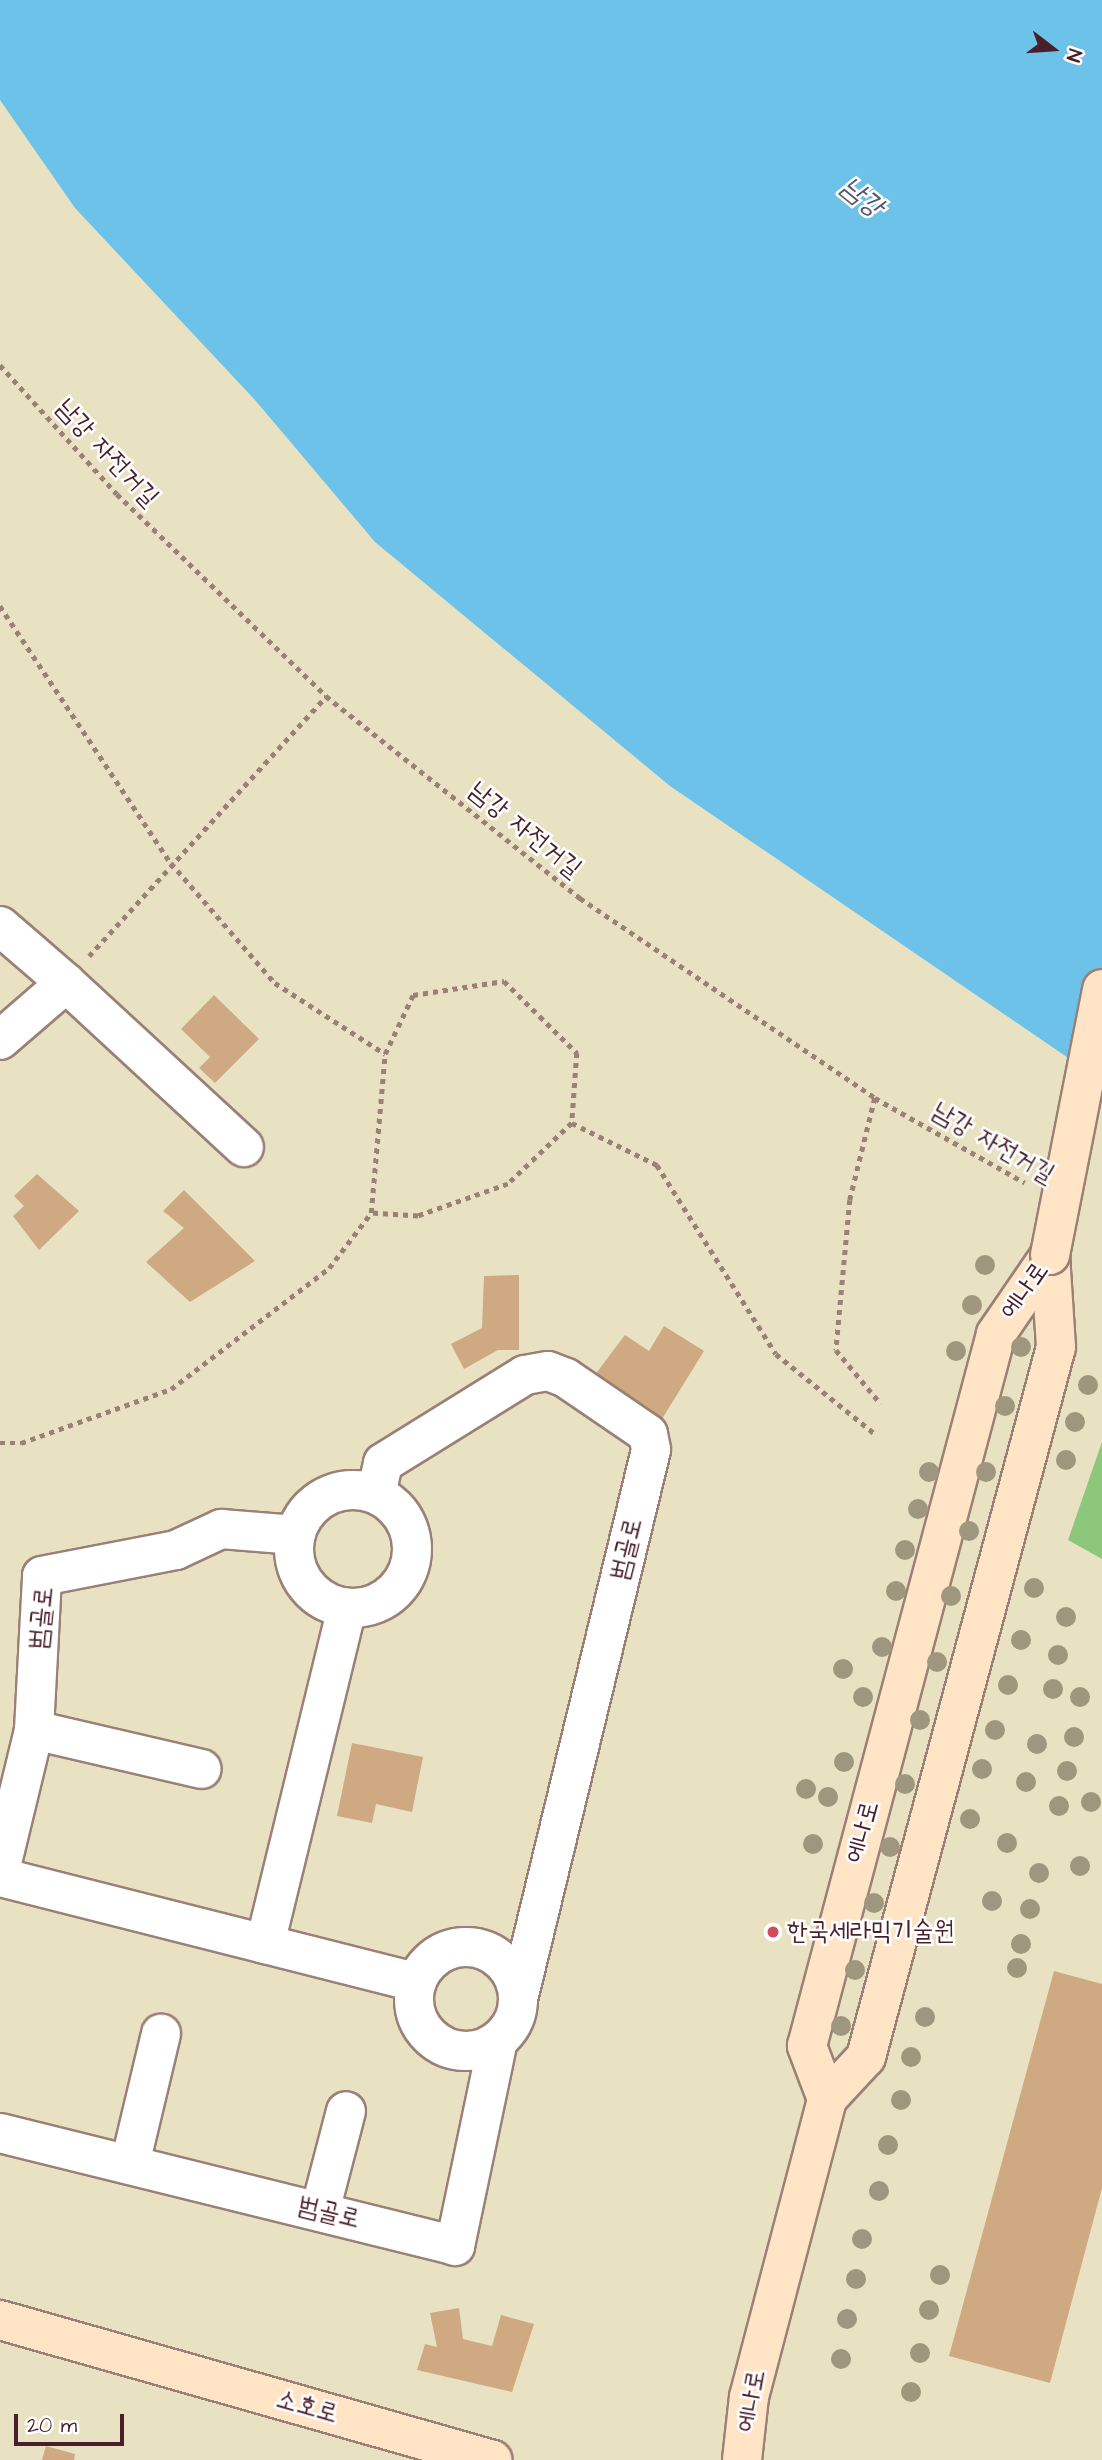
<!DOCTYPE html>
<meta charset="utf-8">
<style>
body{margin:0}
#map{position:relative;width:1102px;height:2460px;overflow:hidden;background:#e9e2c2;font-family:"Architects Daughter","Poor Story",sans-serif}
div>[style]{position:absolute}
.green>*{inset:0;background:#8cc77c}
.water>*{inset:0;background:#6dc2ea}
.building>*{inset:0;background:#cea981}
.path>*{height:4.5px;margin-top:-2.25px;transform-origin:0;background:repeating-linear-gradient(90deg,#9a8076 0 5px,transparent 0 10px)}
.roads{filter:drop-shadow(2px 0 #9a8076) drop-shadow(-2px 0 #9a8076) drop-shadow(0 2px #9a8076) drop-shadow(0 -2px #9a8076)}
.street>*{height:38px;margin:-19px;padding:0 19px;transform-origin:19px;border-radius:19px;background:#fff}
.street>.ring{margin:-19px;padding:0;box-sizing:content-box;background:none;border:38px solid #fff;border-radius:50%}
.secondary>*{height:38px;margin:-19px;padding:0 19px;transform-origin:19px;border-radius:19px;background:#ffe4c6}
.bridges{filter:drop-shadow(2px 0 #9a8076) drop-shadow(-2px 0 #9a8076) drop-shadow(0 2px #9a8076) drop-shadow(0 -2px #9a8076)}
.secondary-bridge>*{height:38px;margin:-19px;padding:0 19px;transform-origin:19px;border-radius:19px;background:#ffe4c6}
.trees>*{width:20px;height:20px;margin:-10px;border-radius:50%;background:#9e977e}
.dots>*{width:19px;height:19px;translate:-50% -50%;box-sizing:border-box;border:4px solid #fff;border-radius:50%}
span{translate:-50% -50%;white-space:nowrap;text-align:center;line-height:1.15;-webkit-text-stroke:5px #fff;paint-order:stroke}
.street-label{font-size:26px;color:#4a1f2b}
.poi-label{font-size:26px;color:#4a1f2b}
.left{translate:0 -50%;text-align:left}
.water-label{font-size:28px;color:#56586e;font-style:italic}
.north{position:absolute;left:1018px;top:14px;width:70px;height:70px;-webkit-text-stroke:5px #fff;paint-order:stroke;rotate:107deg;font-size:19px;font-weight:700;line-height:28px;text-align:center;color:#4a1f2b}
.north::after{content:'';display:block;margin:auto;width:24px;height:32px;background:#4a1f2b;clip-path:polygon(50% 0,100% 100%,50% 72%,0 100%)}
.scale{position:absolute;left:14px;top:2414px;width:110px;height:32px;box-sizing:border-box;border:4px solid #4a1f2b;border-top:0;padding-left:9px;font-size:21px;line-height:24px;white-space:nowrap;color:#4a1f2b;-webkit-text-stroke:5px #fff;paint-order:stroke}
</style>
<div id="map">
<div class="green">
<div style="clip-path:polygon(1102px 1442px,1102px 1559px,1068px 1540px)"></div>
</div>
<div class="water">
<div style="clip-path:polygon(0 0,1102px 0,1102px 1081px,670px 786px,375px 542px,255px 400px,75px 208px,0 100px)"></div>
</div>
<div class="building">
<div style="clip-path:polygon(214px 995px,259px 1039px,215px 1083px,199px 1068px,210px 1057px,181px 1029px)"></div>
<div style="clip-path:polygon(37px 1174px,79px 1211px,39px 1250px,13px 1216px,24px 1206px,14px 1196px)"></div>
<div style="clip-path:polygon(184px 1190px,255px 1261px,190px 1302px,146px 1262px,184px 1228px,163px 1211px)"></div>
<div style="clip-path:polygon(519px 1275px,519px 1350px,498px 1350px,464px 1369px,451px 1344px,482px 1328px,484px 1276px)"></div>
<div style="clip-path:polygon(664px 1326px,704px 1351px,662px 1419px,594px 1376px,625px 1335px,649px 1351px)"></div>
<div style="clip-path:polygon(352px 1743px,423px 1757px,412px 1812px,376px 1804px,372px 1823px,337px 1816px)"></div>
<div style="clip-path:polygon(1054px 1971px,1102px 1984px,1102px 2188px,1050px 2383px,949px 2356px)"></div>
<div style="clip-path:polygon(459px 2308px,463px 2339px,492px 2346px,501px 2315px,534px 2324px,512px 2392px,417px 2370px,425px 2344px,437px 2347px,430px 2313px)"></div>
<div style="clip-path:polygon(46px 2446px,75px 2454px,74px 2460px,42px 2460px)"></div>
</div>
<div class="path">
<div style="left:0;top:365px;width:174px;rotate:47.8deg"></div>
<div style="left:117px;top:494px;width:291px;rotate:44deg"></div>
<div style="left:326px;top:696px;width:325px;rotate:38.5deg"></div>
<div style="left:580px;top:898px;width:356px;rotate:34.1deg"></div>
<div style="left:875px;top:1098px;width:172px;rotate:29.5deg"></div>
<div style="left:0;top:606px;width:309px;rotate:56.4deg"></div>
<div style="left:171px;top:863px;width:159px;rotate:49.1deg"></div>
<div style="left:275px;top:983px;width:131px;rotate:32.8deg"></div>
<div style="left:89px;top:956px;width:352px;rotate:-47.6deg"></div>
<div style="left:875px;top:1098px;width:105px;rotate:103.8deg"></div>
<div style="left:850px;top:1200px;width:151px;rotate:95.3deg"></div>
<div style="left:836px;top:1350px;width:70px;rotate:50.2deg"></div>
<div style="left:572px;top:1123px;width:95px;rotate:26.3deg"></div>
<div style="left:657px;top:1165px;width:223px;rotate:57.8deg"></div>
<div style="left:776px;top:1354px;width:126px;rotate:38.9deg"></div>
<div style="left:0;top:1443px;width:21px"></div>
<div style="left:21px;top:1443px;width:159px;rotate:-19.8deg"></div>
<div style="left:171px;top:1389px;width:199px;rotate:-37.4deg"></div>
<div style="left:329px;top:1268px;width:69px;rotate:-52.6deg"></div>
<div style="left:371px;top:1213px;width:160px;rotate:-85deg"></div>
<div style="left:385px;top:1054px;width:65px;rotate:-64.6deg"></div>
<div style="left:413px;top:995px;width:92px;rotate:-8.7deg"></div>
<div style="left:504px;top:981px;width:103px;rotate:44.6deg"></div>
<div style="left:577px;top:1053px;width:70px;rotate:94.1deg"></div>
<div style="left:572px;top:1123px;width:88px;rotate:136.4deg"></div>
<div style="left:508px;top:1184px;width:96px;rotate:160.4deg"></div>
<div style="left:418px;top:1216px;width:47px;rotate:-176.3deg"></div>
</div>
<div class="roads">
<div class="street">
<div style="left:0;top:926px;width:87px;rotate:40.8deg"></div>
<div style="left:66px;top:983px;width:87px;rotate:139.2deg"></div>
<div style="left:66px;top:983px;width:242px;rotate:42.7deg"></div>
<div class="ring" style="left:294px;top:1490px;width:80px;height:80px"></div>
<div style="left:376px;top:1494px;width:32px;rotate:-77deg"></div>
<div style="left:383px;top:1463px;width:167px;rotate:-31.8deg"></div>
<div style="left:525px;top:1375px;width:23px;rotate:-10deg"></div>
<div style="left:548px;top:1371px;width:19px;rotate:21deg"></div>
<div style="left:566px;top:1378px;width:99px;rotate:34.3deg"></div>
<div style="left:648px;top:1434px;width:16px;rotate:79deg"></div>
<div style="left:651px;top:1450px;width:561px;rotate:103.61deg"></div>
<div style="left:34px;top:1730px;width:172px;rotate:13.1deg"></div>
<div style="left:0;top:1871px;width:145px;rotate:-76.4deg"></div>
<div style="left:34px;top:1730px;width:154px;rotate:-87deg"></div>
<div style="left:42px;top:1576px;width:136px;rotate:-11deg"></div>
<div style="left:176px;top:1550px;width:50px;rotate:-25deg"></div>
<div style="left:221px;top:1529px;width:75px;rotate:4.6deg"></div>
<div style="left:0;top:1877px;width:429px;rotate:14.2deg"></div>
<div style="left:265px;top:1944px;width:346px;rotate:-76.3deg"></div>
<div class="ring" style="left:414px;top:1947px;width:66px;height:66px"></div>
<div style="left:0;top:2133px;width:469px;rotate:13.9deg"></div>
<div style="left:455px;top:2246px;width:209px;rotate:-78.2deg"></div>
<div style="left:130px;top:2164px;width:134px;rotate:-76.6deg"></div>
<div style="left:320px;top:2211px;width:103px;rotate:-75.4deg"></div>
</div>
<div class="secondary">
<div style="left:827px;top:2099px;width:57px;rotate:-110.7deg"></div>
<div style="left:807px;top:2046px;width:737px;rotate:-75.13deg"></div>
<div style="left:996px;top:1334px;width:96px;rotate:-55.6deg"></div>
<div style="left:0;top:2320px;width:512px;rotate:15.85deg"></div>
<div style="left:742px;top:2460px;width:63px;rotate:-83.7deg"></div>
<div style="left:749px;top:2397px;width:308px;rotate:-75.3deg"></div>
<div style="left:827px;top:2099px;width:57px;rotate:-47.1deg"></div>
<div style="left:866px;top:2057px;width:735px;rotate:-75.02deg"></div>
<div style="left:1056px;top:1347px;width:92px;rotate:-93.7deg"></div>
</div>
</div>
<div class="bridges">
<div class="secondary-bridge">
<div style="left:1050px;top:1255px;width:271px;rotate:-78.9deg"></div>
</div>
</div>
<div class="trees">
<div style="left:985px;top:1265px"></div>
<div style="left:972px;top:1305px"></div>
<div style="left:1021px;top:1347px"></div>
<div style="left:956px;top:1351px"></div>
<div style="left:1088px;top:1385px"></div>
<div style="left:1005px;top:1406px"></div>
<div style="left:1075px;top:1422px"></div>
<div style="left:1066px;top:1460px"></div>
<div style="left:929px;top:1472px"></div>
<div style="left:986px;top:1472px"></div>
<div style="left:918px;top:1509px"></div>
<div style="left:969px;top:1531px"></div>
<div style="left:905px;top:1550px"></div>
<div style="left:1034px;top:1588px"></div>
<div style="left:896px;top:1591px"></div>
<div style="left:951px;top:1596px"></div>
<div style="left:1066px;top:1617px"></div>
<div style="left:1021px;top:1640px"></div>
<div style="left:882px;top:1647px"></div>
<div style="left:1058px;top:1655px"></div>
<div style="left:937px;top:1662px"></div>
<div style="left:843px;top:1669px"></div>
<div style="left:1008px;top:1685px"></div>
<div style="left:1053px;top:1689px"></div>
<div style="left:863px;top:1697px"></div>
<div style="left:1080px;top:1697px"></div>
<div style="left:920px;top:1720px"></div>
<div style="left:995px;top:1730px"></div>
<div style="left:1074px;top:1737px"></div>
<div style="left:1037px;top:1744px"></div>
<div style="left:844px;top:1762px"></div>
<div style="left:982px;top:1769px"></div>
<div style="left:1067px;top:1771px"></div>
<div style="left:1026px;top:1782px"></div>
<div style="left:905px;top:1784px"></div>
<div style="left:806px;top:1789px"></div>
<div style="left:828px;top:1797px"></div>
<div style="left:1091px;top:1802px"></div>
<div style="left:1059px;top:1806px"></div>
<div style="left:970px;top:1819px"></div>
<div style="left:1007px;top:1843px"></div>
<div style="left:813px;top:1844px"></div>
<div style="left:890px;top:1847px"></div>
<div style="left:1080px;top:1866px"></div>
<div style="left:1039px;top:1873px"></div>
<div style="left:992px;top:1901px"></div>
<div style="left:874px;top:1903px"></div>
<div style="left:1030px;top:1909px"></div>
<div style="left:1021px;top:1944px"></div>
<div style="left:1017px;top:1968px"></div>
<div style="left:855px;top:1970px"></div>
<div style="left:925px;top:2017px"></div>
<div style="left:841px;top:2026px"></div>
<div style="left:911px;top:2057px"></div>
<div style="left:901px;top:2100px"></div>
<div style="left:888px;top:2145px"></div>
<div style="left:879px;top:2191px"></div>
<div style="left:862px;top:2239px"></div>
<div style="left:940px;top:2275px"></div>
<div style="left:856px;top:2279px"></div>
<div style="left:929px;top:2310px"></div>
<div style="left:847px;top:2319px"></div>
<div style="left:920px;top:2353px"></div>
<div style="left:841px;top:2359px"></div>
<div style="left:911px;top:2392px"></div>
</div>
<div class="dots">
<div style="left:773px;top:1932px;background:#d1495b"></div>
</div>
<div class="street-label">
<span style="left:107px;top:453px;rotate:47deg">남강 자전거길</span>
<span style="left:525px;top:830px;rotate:39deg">남강 자전거길</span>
<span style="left:993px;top:1143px;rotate:30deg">남강 자전거길</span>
<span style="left:1025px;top:1291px;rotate:-55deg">에나로</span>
<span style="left:627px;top:1549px;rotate:-76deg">범골로</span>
<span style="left:42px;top:1618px;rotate:-84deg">범골로</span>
<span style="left:863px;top:1832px;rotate:-75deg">에나로</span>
<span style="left:329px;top:2213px;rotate:14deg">범골로</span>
<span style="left:752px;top:2401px;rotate:-80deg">에나로</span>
<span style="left:307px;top:2407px;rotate:16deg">소호로</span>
</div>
<div class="poi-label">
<span class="left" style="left:787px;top:1932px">한국세라믹기술원</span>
</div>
<div class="water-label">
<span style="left:862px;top:197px;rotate:39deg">남강</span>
</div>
<div class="north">N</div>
<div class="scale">20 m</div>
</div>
